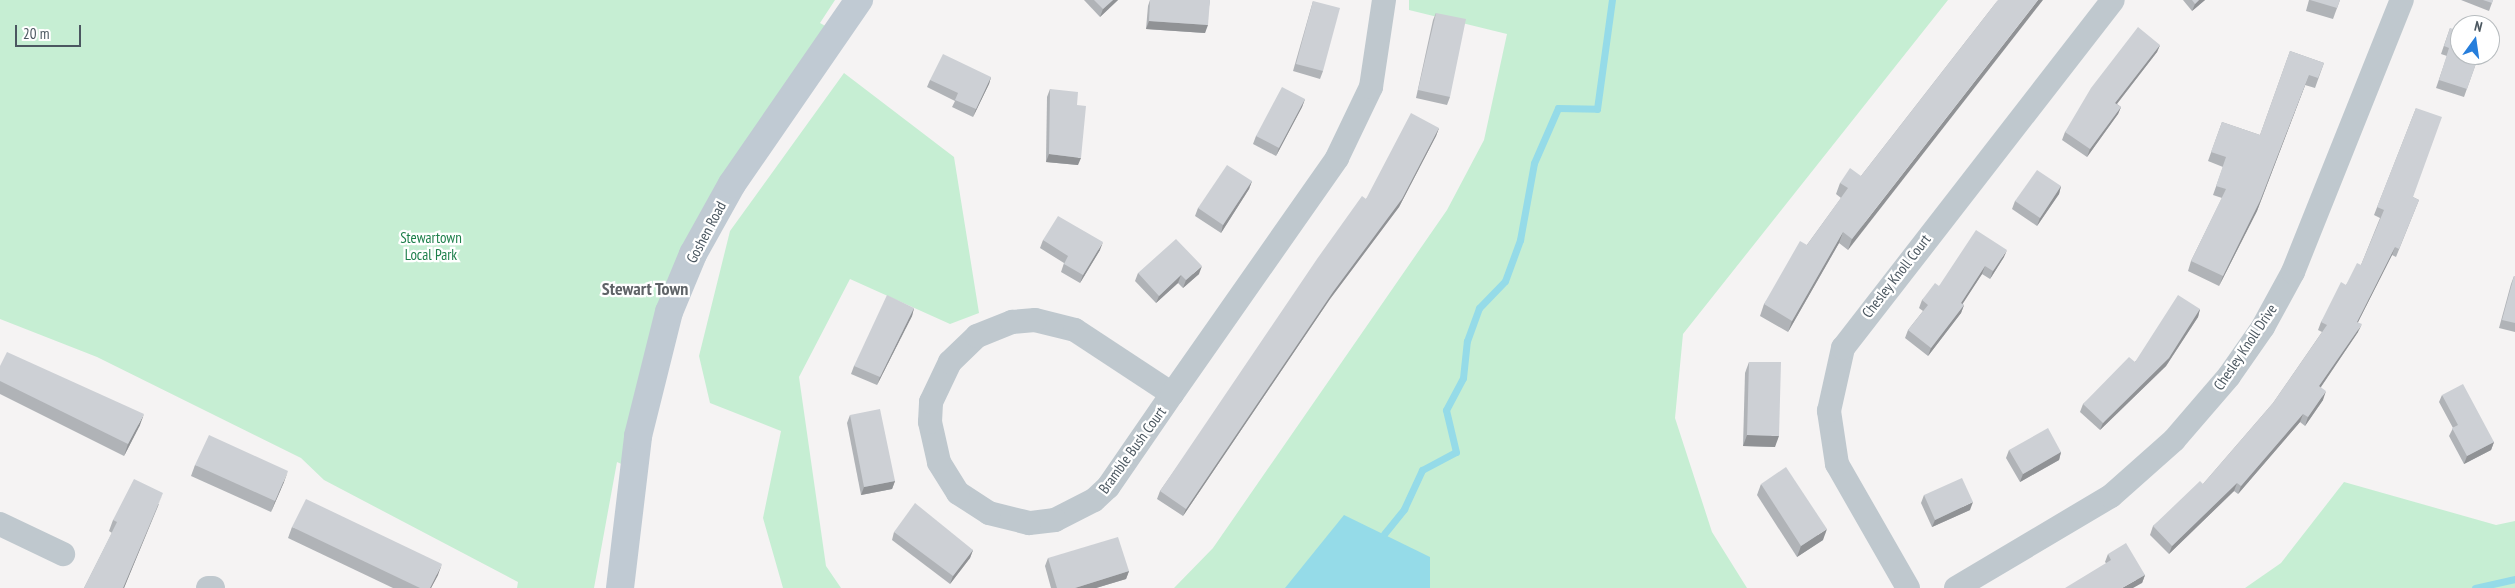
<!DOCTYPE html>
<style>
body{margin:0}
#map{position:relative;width:2515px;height:588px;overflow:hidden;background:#f5f3f3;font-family:"PT Sans Narrow",sans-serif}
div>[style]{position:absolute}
.green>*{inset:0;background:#c6eed3}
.water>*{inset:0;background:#95dbe8}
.stream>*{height:7px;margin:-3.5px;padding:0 3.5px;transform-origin:3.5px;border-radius:3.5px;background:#95dbe8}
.street>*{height:24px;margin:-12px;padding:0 12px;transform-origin:12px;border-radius:12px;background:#bfc8ce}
.secondary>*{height:28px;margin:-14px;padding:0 14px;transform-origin:14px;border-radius:14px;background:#c0cad3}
.wall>*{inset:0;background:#b0b3b7}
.shaded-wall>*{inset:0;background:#909295}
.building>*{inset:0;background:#cdd0d5}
span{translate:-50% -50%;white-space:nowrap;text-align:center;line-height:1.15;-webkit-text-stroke:4.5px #fff;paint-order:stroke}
.street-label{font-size:15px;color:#4b5760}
.park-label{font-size:15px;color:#1d7f4a}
.quarter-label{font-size:18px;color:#5f6367;font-weight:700}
.north{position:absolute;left:2450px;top:15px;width:50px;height:50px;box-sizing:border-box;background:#fff;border:1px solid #b7bcbf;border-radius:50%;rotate:14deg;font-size:14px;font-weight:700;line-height:20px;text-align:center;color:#4b5760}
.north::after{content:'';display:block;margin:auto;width:18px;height:22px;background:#267edc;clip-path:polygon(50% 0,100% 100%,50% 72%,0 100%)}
.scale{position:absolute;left:15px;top:25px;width:66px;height:22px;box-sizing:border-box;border:2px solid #4b5760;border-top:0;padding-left:6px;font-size:15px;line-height:18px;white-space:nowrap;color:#4b5760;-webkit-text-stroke:4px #fff;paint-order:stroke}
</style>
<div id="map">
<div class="green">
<div style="clip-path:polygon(0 0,835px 0,820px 23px,834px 31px,703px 229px,628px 467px,617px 462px,594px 588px,517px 588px,518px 582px,324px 480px,301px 458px,97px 357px,0 319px)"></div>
<div style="clip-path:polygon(1409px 0,1948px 0,1683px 334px,1675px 418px,1712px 532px,1747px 588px,1174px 588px,1213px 548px,1447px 210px,1484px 140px,1507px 34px,1409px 10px)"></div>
<div style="clip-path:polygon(844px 73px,954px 157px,979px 313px,950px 324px,850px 279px,799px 377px,826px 566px,841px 588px,783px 588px,763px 518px,781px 431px,710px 403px,699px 356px,730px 231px)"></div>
<div style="clip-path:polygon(2344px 482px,2496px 525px,2515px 521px,2515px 588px,2245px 588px,2281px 563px)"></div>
</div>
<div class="water">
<div style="clip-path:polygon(1344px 515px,1430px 557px,1430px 588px,1285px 588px)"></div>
</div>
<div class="stream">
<div style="left:1384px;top:534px;width:32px;rotate:-51deg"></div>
<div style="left:1404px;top:509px;width:43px;rotate:-65.2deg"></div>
<div style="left:1422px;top:470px;width:38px;rotate:-28deg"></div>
<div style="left:1456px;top:452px;width:43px;rotate:-103.4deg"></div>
<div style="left:1446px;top:410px;width:36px;rotate:-62deg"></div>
<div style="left:1463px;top:378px;width:37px;rotate:-84deg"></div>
<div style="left:1467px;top:341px;width:35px;rotate:-70deg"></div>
<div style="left:1479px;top:308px;width:37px;rotate:-46deg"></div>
<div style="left:1505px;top:281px;width:44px;rotate:-69.9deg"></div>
<div style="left:1520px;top:240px;width:78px;rotate:-79.7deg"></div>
<div style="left:1534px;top:163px;width:60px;rotate:-66.4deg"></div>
<div style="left:1558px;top:108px;width:39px;rotate:1deg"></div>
<div style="left:1597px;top:109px;width:110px;rotate:-82.2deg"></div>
<div style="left:2475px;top:588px;width:41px;rotate:-12.7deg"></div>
</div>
<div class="street">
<div style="left:1035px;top:320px;width:41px;rotate:14deg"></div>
<div style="left:1075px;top:330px;width:116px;rotate:33.4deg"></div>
<div style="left:1172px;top:394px;width:113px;rotate:124.5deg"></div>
<div style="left:1108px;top:487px;width:19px;rotate:137deg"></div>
<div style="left:1094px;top:500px;width:44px;rotate:152.9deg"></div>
<div style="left:1055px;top:520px;width:26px;rotate:173deg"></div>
<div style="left:1029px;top:523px;width:41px;rotate:-166deg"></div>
<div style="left:989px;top:513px;width:37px;rotate:-147deg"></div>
<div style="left:958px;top:493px;width:36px;rotate:-122deg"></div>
<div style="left:939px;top:462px;width:41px;rotate:-102.7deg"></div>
<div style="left:930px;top:422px;width:20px;rotate:-87deg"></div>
<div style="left:931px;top:402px;width:44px;rotate:-64.6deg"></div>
<div style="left:950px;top:362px;width:37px;rotate:-44deg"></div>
<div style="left:977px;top:336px;width:38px;rotate:-22deg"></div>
<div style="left:1012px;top:322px;width:23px;rotate:-5deg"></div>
<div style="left:1172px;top:394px;width:288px;rotate:-55deg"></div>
<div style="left:1337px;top:158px;width:79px;rotate:-64.4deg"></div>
<div style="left:1371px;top:87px;width:88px;rotate:-81.5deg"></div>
<div style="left:0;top:524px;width:70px;rotate:25.5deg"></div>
<div style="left:208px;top:588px;width:5px"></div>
<div style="left:1908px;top:588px;width:143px;rotate:-119.8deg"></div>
<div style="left:1837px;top:464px;width:54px;rotate:-98.6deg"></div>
<div style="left:1829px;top:411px;width:65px;rotate:-77.5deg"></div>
<div style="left:1843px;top:348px;width:440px;rotate:-52.2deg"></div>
<div style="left:1956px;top:588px;width:180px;rotate:-30.7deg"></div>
<div style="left:2111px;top:496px;width:84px;rotate:-41.6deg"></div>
<div style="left:2174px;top:440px;width:84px;rotate:-49.3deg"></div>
<div style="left:2229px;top:376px;width:60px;rotate:-55.2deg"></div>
<div style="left:2263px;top:327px;width:63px;rotate:-61.4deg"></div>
<div style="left:2293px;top:272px;width:293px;rotate:-68.2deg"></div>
</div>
<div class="secondary">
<div style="left:620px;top:588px;width:153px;rotate:-83.2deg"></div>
<div style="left:638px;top:436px;width:128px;rotate:-76deg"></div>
<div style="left:669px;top:312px;width:63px;rotate:-67.5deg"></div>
<div style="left:693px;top:254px;width:80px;rotate:-60.9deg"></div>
<div style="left:732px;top:184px;width:224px;rotate:-55.4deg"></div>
</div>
<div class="wall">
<div style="clip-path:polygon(1084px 0,1118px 0,1100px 17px)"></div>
<div style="clip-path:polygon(1150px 0,1210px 0,1205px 33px,1146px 29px,1148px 6px)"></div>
<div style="clip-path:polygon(1998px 0,1848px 250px,1839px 243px,1788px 332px,1760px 316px,1764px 304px,1841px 198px,1836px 194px,1840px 183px,1861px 176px)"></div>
<div style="clip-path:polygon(2183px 0,2205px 0,2192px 11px)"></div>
<div style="clip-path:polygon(2309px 0,2340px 0,2333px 19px,2306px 11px)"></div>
<div style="clip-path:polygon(2461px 0,2493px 0,2489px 11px)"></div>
<div style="clip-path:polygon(1313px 1px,1323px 71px,1320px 79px,1293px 71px)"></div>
<div style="clip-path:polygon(1436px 13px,1450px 97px,1447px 105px,1416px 98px,1433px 20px)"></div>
<div style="clip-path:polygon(2450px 28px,2479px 55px,2464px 97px,2436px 88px,2447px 56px,2441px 54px)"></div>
<div style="clip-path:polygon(2160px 45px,2157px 52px,2117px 104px,2121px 107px,2118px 114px,2087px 157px,2062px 140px,2065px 132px)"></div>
<div style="clip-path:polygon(2290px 51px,2324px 63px,2315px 88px,2305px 85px,2257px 211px,2219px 286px,2188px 271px,2191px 261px,2222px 198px,2213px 195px,2223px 167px,2208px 161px,2222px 122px,2260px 135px)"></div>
<div style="clip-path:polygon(991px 77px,989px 84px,973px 117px,952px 107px,955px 101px,927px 87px,930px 80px)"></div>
<div style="clip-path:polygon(1050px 89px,1077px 105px,1078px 165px,1046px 162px,1047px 97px)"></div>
<div style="clip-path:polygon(1305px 99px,1302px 107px,1276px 156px,1253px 144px,1256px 136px)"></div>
<div style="clip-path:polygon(2416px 108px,2413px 197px,2419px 200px,2396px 257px,2392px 255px,2358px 322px,2358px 332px,2321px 387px,2323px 400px,2305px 426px,2300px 422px,2238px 494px,2234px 491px,2169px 554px,2150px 535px,2153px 526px,2203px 484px,2273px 403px,2322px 332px,2318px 330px,2321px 322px,2346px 285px,2361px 265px,2380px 218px,2374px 215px)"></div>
<div style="clip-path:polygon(1439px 128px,1436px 136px,1399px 207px,1330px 299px,1183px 516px,1157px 499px,1160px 491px,1366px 199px)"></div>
<div style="clip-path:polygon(1252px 181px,1249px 189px,1221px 233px,1195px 216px,1198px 208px)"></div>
<div style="clip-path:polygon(2061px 186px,2059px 194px,2037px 226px,2012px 209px,2015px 201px)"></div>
<div style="clip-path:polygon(1043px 240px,1100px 250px,1080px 283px,1061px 272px,1064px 263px,1040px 248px)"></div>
<div style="clip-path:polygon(2004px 257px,1990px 279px,1982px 274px,1962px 304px,1964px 305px,1961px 313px,1928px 356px,1905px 338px,1908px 330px,1923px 311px,1919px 308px,1922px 300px,1939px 286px)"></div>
<div style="clip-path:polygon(1138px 273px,1199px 274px,1183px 288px,1178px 283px,1156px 303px,1135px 281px)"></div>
<div style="clip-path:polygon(2514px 276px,2515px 276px,2515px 332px,2499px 328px,2511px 284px)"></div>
<div style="clip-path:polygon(914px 308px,912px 316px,877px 385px,851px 374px,854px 366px)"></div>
<div style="clip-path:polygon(2200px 309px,2198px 317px,2166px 366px,2100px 430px,2080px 412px,2083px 404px)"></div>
<div style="clip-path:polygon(1749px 362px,1775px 447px,1743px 446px,1745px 373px)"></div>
<div style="clip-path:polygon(0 366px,140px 425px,124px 456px,0 394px)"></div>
<div style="clip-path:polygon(2442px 395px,2494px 442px,2491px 450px,2464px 464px,2449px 436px,2453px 428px,2439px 402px)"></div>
<div style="clip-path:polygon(850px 415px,895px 481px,892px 489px,861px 495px,847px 423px)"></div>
<div style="clip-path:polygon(2009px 450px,2061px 452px,2059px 460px,2020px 482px,2006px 458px)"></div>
<div style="clip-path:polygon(195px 465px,284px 482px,271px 512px,191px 476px)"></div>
<div style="clip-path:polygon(1761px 484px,1823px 540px,1797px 557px,1757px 495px)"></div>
<div style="clip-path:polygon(1924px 495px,1970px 510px,1932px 527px,1921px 503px)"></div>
<div style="clip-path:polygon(159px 504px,124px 588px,84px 588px,112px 533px,109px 531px,113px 520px)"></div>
<div style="clip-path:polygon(292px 527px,438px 575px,431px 588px,393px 588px,288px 538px)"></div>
<div style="clip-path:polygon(894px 532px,973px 550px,970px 558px,950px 584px,892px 540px)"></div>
<div style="clip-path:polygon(2108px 554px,2145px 575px,2142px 583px,2106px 563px,2105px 562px)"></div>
<div style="clip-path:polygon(1048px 558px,1129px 571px,1126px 579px,1096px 588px,1051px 588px,1045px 566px)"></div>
</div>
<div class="shaded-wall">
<div style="clip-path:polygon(1113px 0,1118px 0,1100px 17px,1103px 9px)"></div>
<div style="clip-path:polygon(2038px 0,2043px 0,1848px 250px,1852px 239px)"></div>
<div style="clip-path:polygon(2199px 0,2205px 0,2192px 11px,2195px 4px)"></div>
<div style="clip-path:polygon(1149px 21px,1208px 25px,1205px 33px,1146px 29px)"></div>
<div style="clip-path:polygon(2160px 45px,2157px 52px,2112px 110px,2115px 103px)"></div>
<div style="clip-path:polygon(2309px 75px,2257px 211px,2219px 286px,2223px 276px)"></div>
<div style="clip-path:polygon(991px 77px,989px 84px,973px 117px,976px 109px)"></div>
<div style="clip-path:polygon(1305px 99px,1302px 107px,1276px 156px,1279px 148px)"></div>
<div style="clip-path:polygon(2121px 107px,2118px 114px,2087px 157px,2090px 149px)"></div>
<div style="clip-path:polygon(1439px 128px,1436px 136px,1399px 207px,1330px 299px,1183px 516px,1186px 509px)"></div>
<div style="clip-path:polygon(1049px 154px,1081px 158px,1078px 165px,1046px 162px)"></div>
<div style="clip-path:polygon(1252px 181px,1249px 189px,1221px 233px,1223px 225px)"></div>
<div style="clip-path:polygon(2061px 186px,2059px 194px,2037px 226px,2040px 218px)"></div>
<div style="clip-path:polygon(1843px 232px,1839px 243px,1788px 332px,1792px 321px)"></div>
<div style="clip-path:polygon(1103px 242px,1100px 250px,1080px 283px,1083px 275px)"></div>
<div style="clip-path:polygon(2395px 247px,2392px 255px,2354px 330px,2357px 322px)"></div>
<div style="clip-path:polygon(2007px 250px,2004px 257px,1990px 279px,1993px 271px)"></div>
<div style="clip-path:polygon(1202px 266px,1199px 274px,1183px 288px,1186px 280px)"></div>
<div style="clip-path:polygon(1985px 266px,1982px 274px,1958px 311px,1961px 303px)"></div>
<div style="clip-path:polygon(1181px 275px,1178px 283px,1156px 303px,1159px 296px)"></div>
<div style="clip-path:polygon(1964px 305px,1961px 313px,1928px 356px,1931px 348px)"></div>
<div style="clip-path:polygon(914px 308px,912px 316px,877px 385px,880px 377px)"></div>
<div style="clip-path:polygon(2200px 309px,2198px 317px,2166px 366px,2100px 430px,2103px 423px)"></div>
<div style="clip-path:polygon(2362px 324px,2358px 332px,2316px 394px,2319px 386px)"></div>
<div style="clip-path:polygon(2326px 391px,2323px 400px,2305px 426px,2308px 417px)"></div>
<div style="clip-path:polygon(144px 414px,140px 425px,124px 456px,128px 444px)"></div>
<div style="clip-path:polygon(2303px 414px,2300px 422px,2238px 494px,2241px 486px)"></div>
<div style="clip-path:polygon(1747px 435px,1779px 436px,1775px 447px,1743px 446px)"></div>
<div style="clip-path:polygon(2494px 442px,2491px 450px,2464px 464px,2467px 456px)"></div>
<div style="clip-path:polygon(2061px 452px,2059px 460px,2020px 482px,2023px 474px)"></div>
<div style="clip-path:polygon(288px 471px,284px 482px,271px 512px,275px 501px)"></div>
<div style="clip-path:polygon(895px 481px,892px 489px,861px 495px,864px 487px)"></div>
<div style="clip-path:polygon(2237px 483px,2234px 491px,2169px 554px,2172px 546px)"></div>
<div style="clip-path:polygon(163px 493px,124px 588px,123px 588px)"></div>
<div style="clip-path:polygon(1973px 502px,1970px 510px,1932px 527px,1935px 520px)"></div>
<div style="clip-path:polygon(1827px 529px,1823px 540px,1797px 557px,1801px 546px)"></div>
<div style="clip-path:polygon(973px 550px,970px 558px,950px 584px,953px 576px)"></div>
<div style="clip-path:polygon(442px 564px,438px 575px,431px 588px,430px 588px)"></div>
<div style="clip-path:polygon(1129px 571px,1126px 579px,1096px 588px,1075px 588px)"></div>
<div style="clip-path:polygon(2145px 575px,2142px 583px,2133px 588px,2122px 588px)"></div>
</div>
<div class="building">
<div style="clip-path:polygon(1094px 0,1113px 0,1103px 9px)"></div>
<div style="clip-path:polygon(1150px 0,1210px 0,1208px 25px,1149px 21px)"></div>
<div style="clip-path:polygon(1998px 0,2038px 0,1852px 239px,1843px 232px,1792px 321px,1764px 304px,1800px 241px,1807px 245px,1848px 188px,1840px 183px,1850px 168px,1861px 176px)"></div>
<div style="clip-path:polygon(2192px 0,2199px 0,2195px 4px)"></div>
<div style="clip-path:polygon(2310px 0,2340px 0,2337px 8px)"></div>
<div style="clip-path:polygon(2483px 0,2493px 0,2492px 3px)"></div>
<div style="clip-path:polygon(1313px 1px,1340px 8px,1323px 71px,1296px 64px)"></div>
<div style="clip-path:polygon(1436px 13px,1466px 19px,1450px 97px,1418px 90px)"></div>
<div style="clip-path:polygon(2138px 27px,2160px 45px,2115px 103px,2121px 107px,2090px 149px,2065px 132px,2091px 88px)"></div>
<div style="clip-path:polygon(2450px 28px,2460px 31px,2460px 55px,2479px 55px,2467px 89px,2439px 80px,2449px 48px,2444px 46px)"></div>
<div style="clip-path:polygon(2290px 51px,2324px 63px,2318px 78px,2309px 75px,2260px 201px,2223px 276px,2191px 261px,2226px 189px,2216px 186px,2226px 157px,2211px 152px,2222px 122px,2260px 135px)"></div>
<div style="clip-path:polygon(943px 54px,991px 77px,976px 109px,955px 100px,958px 93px,930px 80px)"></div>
<div style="clip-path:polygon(1282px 87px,1305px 99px,1279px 148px,1256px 136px)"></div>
<div style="clip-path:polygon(1050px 89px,1078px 92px,1077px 105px,1086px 106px,1081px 158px,1049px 154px)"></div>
<div style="clip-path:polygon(2416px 108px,2442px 117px,2413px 197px,2419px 200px,2399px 249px,2395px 247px,2357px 322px,2362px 324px,2319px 386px,2326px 391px,2308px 417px,2303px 414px,2241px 486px,2237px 483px,2172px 546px,2153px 526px,2200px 481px,2203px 484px,2273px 403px,2327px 325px,2321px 322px,2341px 282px,2346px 285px,2357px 263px,2361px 265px,2384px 210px,2377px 207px)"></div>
<div style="clip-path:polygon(1411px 113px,1439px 128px,1402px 199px,1333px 292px,1186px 509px,1160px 491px,1317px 259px,1362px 196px,1366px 199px)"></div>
<div style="clip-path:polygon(1227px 165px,1252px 181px,1223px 225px,1198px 208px)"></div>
<div style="clip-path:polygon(2037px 170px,2061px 186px,2040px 218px,2015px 201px)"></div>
<div style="clip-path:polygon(1058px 216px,1103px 242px,1083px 275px,1064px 264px,1068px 256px,1043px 240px)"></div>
<div style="clip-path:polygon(1976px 230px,2007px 250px,1993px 271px,1985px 266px,1961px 303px,1964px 305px,1931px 348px,1908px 330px,1928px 305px,1922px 300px,1935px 283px,1939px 286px)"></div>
<div style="clip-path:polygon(1176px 239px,1202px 266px,1186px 280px,1181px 275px,1159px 296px,1138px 273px)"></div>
<div style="clip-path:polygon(2514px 276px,2515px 276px,2515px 323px,2502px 320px)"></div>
<div style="clip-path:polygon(887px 295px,914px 308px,880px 377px,854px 366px)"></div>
<div style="clip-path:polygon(2178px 295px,2200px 309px,2169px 358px,2103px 423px,2083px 404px,2129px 357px,2135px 362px)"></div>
<div style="clip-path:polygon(7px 352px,144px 414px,128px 444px,0 381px,0 366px)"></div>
<div style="clip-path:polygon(1749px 362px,1781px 362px,1779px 436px,1747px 435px)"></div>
<div style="clip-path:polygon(2463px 384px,2494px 442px,2467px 456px,2452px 428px,2458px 425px,2442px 395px)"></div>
<div style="clip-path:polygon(880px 409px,895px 481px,864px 487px,850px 415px)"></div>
<div style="clip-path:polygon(2048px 428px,2061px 452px,2023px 474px,2009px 450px)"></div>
<div style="clip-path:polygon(209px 435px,288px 471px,275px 501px,195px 465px)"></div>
<div style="clip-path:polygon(1786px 467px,1827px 529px,1801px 546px,1761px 484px)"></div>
<div style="clip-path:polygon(1962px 478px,1973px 502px,1935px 520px,1924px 495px)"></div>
<div style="clip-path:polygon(134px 479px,163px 493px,123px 588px,84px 588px,117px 522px,113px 520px)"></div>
<div style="clip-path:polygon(306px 499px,442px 564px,430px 588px,420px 588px,292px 527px)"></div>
<div style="clip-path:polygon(915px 503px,973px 550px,953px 576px,894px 532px)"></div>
<div style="clip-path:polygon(1118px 537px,1129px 571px,1075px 588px,1057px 588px,1048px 558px)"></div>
<div style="clip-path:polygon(2126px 543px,2145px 575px,2122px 588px,2065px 588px,2111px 560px,2108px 554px)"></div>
</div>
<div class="street-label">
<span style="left:706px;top:232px;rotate:-62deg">Goshen Road</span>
<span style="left:1896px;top:276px;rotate:-52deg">Chesley Knoll Court</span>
<span style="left:2245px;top:347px;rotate:-56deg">Chesley Knoll Drive</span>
<span style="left:1132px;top:450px;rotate:-54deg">Bramble Bush Court</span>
</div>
<div class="park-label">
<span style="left:431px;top:246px">Stewartown<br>Local Park</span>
</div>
<div class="quarter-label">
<span style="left:645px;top:289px">Stewart Town</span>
</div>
<div class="north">N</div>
<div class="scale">20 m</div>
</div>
